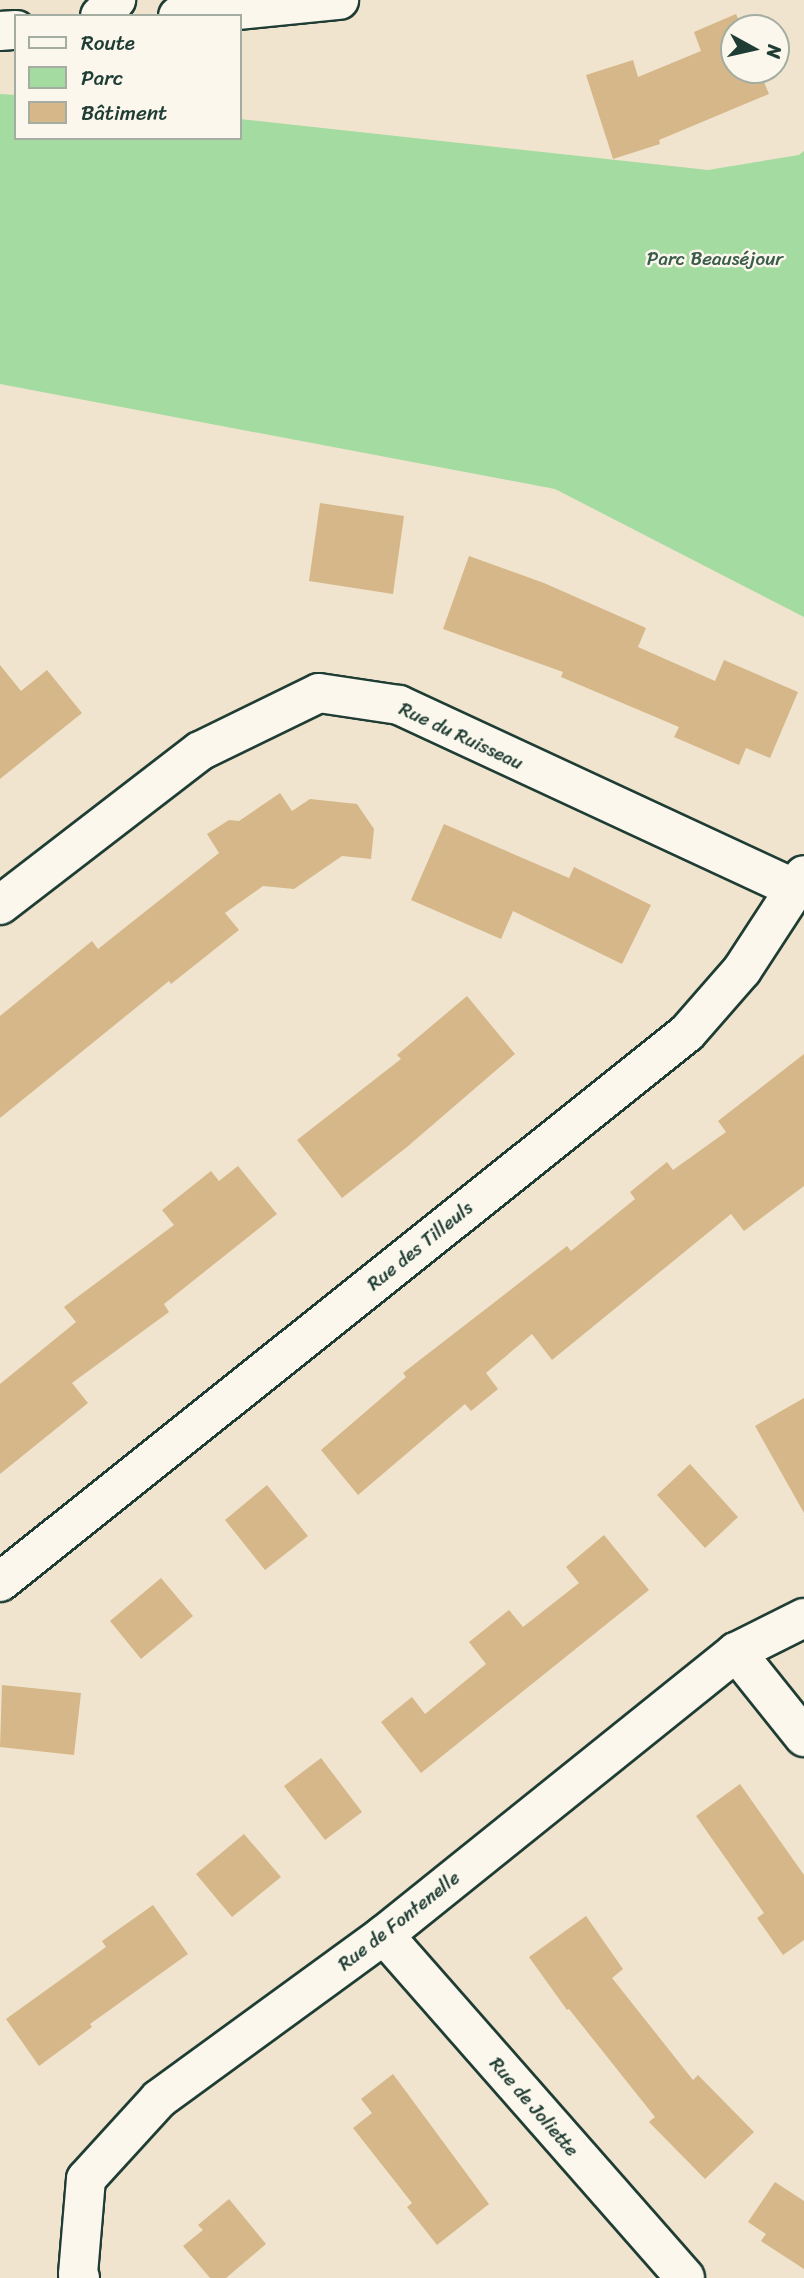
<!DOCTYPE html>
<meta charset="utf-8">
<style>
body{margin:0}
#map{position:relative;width:804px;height:2278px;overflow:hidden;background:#f0e4ce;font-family:Sriracha,sans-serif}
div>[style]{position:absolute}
.green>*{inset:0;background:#a3dba0}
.building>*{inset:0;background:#d5b789}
.roads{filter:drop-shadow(2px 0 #1f3d34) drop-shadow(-2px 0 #1f3d34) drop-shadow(0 2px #1f3d34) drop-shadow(0 -2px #1f3d34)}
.minor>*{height:38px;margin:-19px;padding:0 19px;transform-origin:19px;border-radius:19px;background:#fbf7ec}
span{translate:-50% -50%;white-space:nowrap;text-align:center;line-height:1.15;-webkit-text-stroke:5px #fbf7ec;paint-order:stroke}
.park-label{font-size:19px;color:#395d4a}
.street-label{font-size:19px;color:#1f3d34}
.legend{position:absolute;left:14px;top:14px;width:228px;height:126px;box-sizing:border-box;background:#fbf7ec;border:2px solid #a3ada2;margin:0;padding:9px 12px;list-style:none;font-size:21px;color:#1f3d34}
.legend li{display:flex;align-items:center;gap:14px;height:35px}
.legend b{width:35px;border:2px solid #a3ada2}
.north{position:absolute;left:720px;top:14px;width:70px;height:70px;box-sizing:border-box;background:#fbf7ec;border:2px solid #a3ada2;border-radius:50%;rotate:98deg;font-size:19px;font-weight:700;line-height:28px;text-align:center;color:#1f3d34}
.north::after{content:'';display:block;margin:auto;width:24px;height:32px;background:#1f3d34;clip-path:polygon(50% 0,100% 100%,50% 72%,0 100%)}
</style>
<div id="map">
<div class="green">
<div style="clip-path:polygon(0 94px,16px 95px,16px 138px,240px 138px,240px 119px,708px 170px,799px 155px,804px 151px,804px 617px,555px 489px,0 384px)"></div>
</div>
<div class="building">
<div style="clip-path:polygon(736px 14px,742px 28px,734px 28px,734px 70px,759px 70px,769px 94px,659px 140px,660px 144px,613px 159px,586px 75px,633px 60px,638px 77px,701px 51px,694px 32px)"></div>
<div style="clip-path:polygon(320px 503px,404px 516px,393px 594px,309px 581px)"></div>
<div style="clip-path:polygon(469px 556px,544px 583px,646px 628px,638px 647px,715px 681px,724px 660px,798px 692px,770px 758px,746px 748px,739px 765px,674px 737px,679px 727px,561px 677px,563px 672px,443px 629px)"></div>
<div style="clip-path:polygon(0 665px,21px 691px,47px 670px,82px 713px,0 779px)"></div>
<div style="clip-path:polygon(280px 793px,292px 811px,310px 799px,357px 804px,374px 829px,371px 859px,342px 856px,294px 889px,263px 886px,225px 913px,239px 930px,171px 984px,169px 981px,0 1118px,0 1016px,92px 941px,98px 949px,219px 853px,207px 834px,229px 820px,239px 821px)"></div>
<div style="clip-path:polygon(444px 824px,569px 878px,574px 867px,651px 905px,622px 964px,513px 911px,501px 939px,411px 900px)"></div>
<div style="clip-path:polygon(467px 996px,515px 1054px,407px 1147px,342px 1198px,297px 1140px,401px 1059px,397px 1055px)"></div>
<div style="clip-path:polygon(804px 1054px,804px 1186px,744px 1231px,731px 1214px,552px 1360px,532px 1334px,486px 1373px,498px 1389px,471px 1411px,465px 1404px,358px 1495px,321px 1450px,406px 1377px,403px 1373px,567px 1246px,571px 1251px,635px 1199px,630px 1192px,667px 1162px,673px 1170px,726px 1132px,718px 1121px)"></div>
<div style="clip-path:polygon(238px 1166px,277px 1214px,164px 1304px,169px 1312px,72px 1383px,88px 1403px,0 1474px,0 1384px,76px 1322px,64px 1307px,174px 1225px,162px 1210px,211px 1171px,219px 1181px)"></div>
<div style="clip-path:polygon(804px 1398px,804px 1513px,755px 1426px)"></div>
<div style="clip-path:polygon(690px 1464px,738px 1517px,705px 1548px,657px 1495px)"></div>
<div style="clip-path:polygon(267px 1485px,308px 1536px,265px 1570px,225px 1520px)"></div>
<div style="clip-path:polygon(604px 1535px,649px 1590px,421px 1773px,381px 1722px,412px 1697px,425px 1714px,486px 1664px,469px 1642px,509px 1610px,523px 1627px,579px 1583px,566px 1567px)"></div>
<div style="clip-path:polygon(161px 1578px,193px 1616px,141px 1659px,110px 1621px)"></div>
<div style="clip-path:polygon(2px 1685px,81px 1693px,74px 1755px,0 1747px)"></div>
<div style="clip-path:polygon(321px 1758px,362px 1812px,325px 1840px,284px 1786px)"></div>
<div style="clip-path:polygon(740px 1784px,804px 1875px,804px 1940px,783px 1955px,757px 1918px,764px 1913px,696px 1816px)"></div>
<div style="clip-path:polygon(244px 1834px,281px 1877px,232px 1917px,196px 1874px)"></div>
<div style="clip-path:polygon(153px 1905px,188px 1954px,90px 2024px,92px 2027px,39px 2066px,6px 2019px,106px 1947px,102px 1941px)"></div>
<div style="clip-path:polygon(586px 1916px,623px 1969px,612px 1978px,693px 2080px,698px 2075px,754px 2132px,705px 2179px,649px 2122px,655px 2117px,569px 2009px,567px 2010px,529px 1957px)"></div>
<div style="clip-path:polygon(393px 2074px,489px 2204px,437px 2245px,407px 2207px,412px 2203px,353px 2128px,372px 2113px,361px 2099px)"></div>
<div style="clip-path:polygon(775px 2182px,804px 2201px,804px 2269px,761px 2241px,766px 2234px,748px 2222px)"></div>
<div style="clip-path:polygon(229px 2199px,266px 2244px,226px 2278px,210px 2278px,183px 2246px,203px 2230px,198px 2225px)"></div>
</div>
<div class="roads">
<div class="minor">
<div style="left:100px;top:16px;width:23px;rotate:-45deg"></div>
<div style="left:178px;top:16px;width:162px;rotate:-5.7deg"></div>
<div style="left:0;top:31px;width:16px;rotate:-4deg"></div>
<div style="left:0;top:905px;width:252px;rotate:-37.6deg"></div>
<div style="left:200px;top:751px;width:132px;rotate:-26deg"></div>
<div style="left:319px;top:693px;width:81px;rotate:8.5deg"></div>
<div style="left:399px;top:705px;width:437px;rotate:24.9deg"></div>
<div style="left:0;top:1582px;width:879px;rotate:-38.63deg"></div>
<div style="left:687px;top:1033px;width:84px;rotate:-48.9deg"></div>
<div style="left:742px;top:970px;width:113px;rotate:-56.9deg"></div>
<div style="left:736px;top:1652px;width:109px;rotate:51.3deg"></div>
<div style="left:384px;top:1935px;width:456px;rotate:48.7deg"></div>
<div style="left:80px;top:2278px;width:4px;rotate:-117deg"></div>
<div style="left:78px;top:2274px;width:95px;rotate:-85.2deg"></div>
<div style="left:86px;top:2179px;width:108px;rotate:-47.6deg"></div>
<div style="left:159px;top:2099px;width:278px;rotate:-36.1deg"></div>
<div style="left:384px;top:1935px;width:452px;rotate:-38.8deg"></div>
<div style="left:736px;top:1652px;width:76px;rotate:-26.6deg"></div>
</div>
</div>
<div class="park-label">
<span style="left:715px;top:259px">Parc Beauséjour</span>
</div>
<div class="street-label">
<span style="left:461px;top:736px;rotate:25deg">Rue du Ruisseau</span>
<span style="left:420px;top:1246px;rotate:-39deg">Rue des Tilleuls</span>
<span style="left:399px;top:1921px;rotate:-38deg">Rue de Fontenelle</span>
<span style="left:534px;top:2107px;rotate:49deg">Rue de Joliette</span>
</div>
<ul class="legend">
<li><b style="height:9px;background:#fbf7ec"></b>Route</li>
<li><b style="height:19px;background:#a3dba0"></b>Parc</li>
<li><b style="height:19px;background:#d5b789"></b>Bâtiment</li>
</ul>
<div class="north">N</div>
</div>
